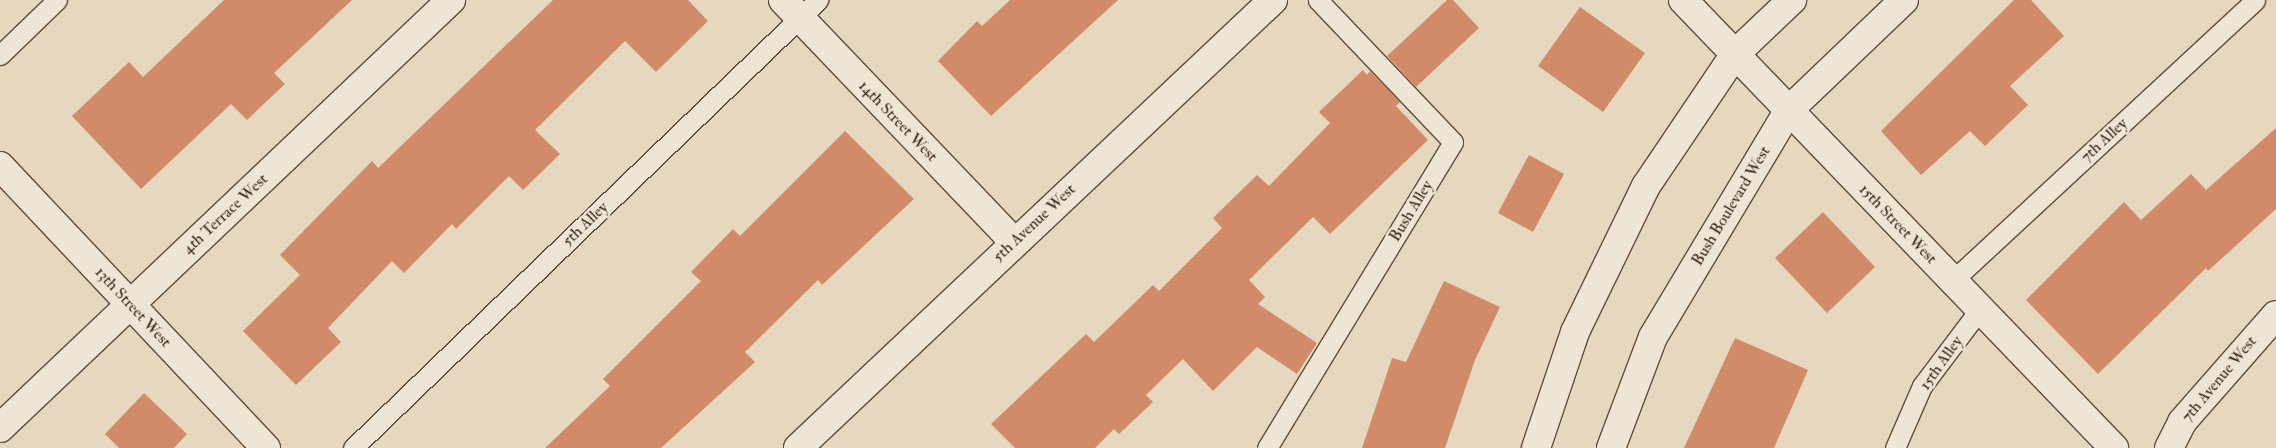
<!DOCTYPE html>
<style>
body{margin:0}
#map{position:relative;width:2276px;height:448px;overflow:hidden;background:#e6d7bf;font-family:"IM FELL Double Pica",serif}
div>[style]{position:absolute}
.building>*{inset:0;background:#d18b68}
.roads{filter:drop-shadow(1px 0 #604d3c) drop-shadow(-1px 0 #604d3c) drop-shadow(0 1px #604d3c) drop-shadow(0 -1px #604d3c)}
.service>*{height:19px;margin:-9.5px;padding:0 9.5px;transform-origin:9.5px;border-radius:9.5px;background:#efe5d5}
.minor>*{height:28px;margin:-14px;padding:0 14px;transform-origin:14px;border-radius:14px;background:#efe5d5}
.secondary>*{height:28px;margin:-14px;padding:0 14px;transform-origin:14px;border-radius:14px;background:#efe5d5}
span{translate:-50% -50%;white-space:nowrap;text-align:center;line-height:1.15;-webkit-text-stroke:5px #efe5d5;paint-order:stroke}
.street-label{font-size:16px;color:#341f11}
</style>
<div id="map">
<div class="building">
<div style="clip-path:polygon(224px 0,352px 0,274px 73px,285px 84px,247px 120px,231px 104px,141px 189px,72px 116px,129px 62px,143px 77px)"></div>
<div style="clip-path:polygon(553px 0,688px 0,708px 21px,656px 72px,625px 41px,535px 130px,560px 154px,523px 190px,509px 176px,456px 229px,452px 224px,404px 273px,392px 261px,328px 328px,341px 342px,296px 385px,243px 331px,300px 275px,280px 255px,372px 161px,378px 168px)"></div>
<div style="clip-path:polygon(1010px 0,1118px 0,991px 116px,938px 61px,977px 21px,982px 26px)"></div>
<div style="clip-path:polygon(1447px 0,1453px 0,1479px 28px,1416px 87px,1387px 56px)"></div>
<div style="clip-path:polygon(2014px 0,2031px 0,2064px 36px,2010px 86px,2028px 105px,1985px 146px,1970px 131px,1921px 175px,1881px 131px)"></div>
<div style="clip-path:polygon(1580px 7px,1645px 53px,1603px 112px,1538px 66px)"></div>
<div style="clip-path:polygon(1363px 70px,1367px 75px,1370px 71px,1400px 102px,1396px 106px,1428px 140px,1330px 234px,1313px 217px,1249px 280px,1265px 297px,1258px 304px,1317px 343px,1297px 374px,1257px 347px,1213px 391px,1183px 359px,1146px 395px,1153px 402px,1119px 434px,1114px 429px,1095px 448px,1015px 448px,991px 424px,1086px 334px,1094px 342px,1153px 285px,1159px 291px,1222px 228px,1213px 218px,1257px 175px,1269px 186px,1330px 123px,1319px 112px)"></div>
<div style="clip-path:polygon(2276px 128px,2276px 209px,2208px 271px,2206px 268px,2098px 374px,2026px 300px,2124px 202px,2141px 220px,2191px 174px,2206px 190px)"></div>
<div style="clip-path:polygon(845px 131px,914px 199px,822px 285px,818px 280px,745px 352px,755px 362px,661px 448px,545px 448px,610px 386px,603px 379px,701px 281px,691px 272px,733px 229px,740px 236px)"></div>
<div style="clip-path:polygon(1529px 155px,1564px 174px,1533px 232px,1498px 213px)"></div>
<div style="clip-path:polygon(1823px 212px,1875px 267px,1827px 313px,1775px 258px)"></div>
<div style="clip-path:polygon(1444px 281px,1500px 307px,1475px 360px,1445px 448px,1362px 448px,1392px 358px,1406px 362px)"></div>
<div style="clip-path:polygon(1735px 338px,1808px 370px,1774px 448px,1684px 448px)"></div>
<div style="clip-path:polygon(144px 393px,187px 434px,174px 448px,119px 448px,105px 434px)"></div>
</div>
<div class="roads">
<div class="service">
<div style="left:0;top:55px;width:79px;rotate:-44deg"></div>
<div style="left:1952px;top:281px;width:413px;rotate:-42.8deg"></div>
<div style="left:353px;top:448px;width:646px;rotate:-43.93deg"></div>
<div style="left:1267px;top:448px;width:358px;rotate:-58.7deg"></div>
<div style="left:1453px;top:142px;width:196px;rotate:-133.6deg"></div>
<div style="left:1895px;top:448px;width:68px;rotate:-66.5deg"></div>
<div style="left:1922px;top:386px;width:96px;rotate:-53deg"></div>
</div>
<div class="minor">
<div style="left:783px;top:0;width:333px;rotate:46.3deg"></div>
<div style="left:1683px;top:0;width:622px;rotate:46.11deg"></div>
<div style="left:0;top:166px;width:388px;rotate:46.7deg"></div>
<div style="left:0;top:428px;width:622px;rotate:-43.5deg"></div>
<div style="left:798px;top:448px;width:653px;rotate:-43.32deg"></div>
<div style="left:2169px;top:448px;width:29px;rotate:-63deg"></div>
<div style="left:2182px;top:422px;width:142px;rotate:-48.7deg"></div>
</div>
<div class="secondary">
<div style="left:1536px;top:448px;width:122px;rotate:-71.4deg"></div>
<div style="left:1575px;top:332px;width:162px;rotate:-64.1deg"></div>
<div style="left:1646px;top:186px;width:159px;rotate:-56deg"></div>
<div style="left:1735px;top:54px;width:79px;rotate:-43.5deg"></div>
<div style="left:1611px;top:448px;width:119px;rotate:-69.3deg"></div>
<div style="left:1653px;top:337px;width:265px;rotate:-59.1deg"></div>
<div style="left:1789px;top:110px;width:159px;rotate:-43.7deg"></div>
</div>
</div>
<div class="street-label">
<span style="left:898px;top:121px;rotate:46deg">14th Street West</span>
<span style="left:2104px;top:140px;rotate:-43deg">7th Alley</span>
<span style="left:1731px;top:206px;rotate:-59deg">Bush Boulevard West</span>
<span style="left:1411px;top:211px;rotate:-59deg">Bush Alley</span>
<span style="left:225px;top:214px;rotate:-43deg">4th Terrace West</span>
<span style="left:1034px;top:223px;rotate:-43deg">5th Avenue West</span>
<span style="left:585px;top:224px;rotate:-44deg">5th Alley</span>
<span style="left:1898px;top:224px;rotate:46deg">15th Street West</span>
<span style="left:133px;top:307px;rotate:47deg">13th Street West</span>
<span style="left:1941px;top:363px;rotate:-55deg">15th Alley</span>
<span style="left:2219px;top:379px;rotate:-50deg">7th Avenue West</span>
</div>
</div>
